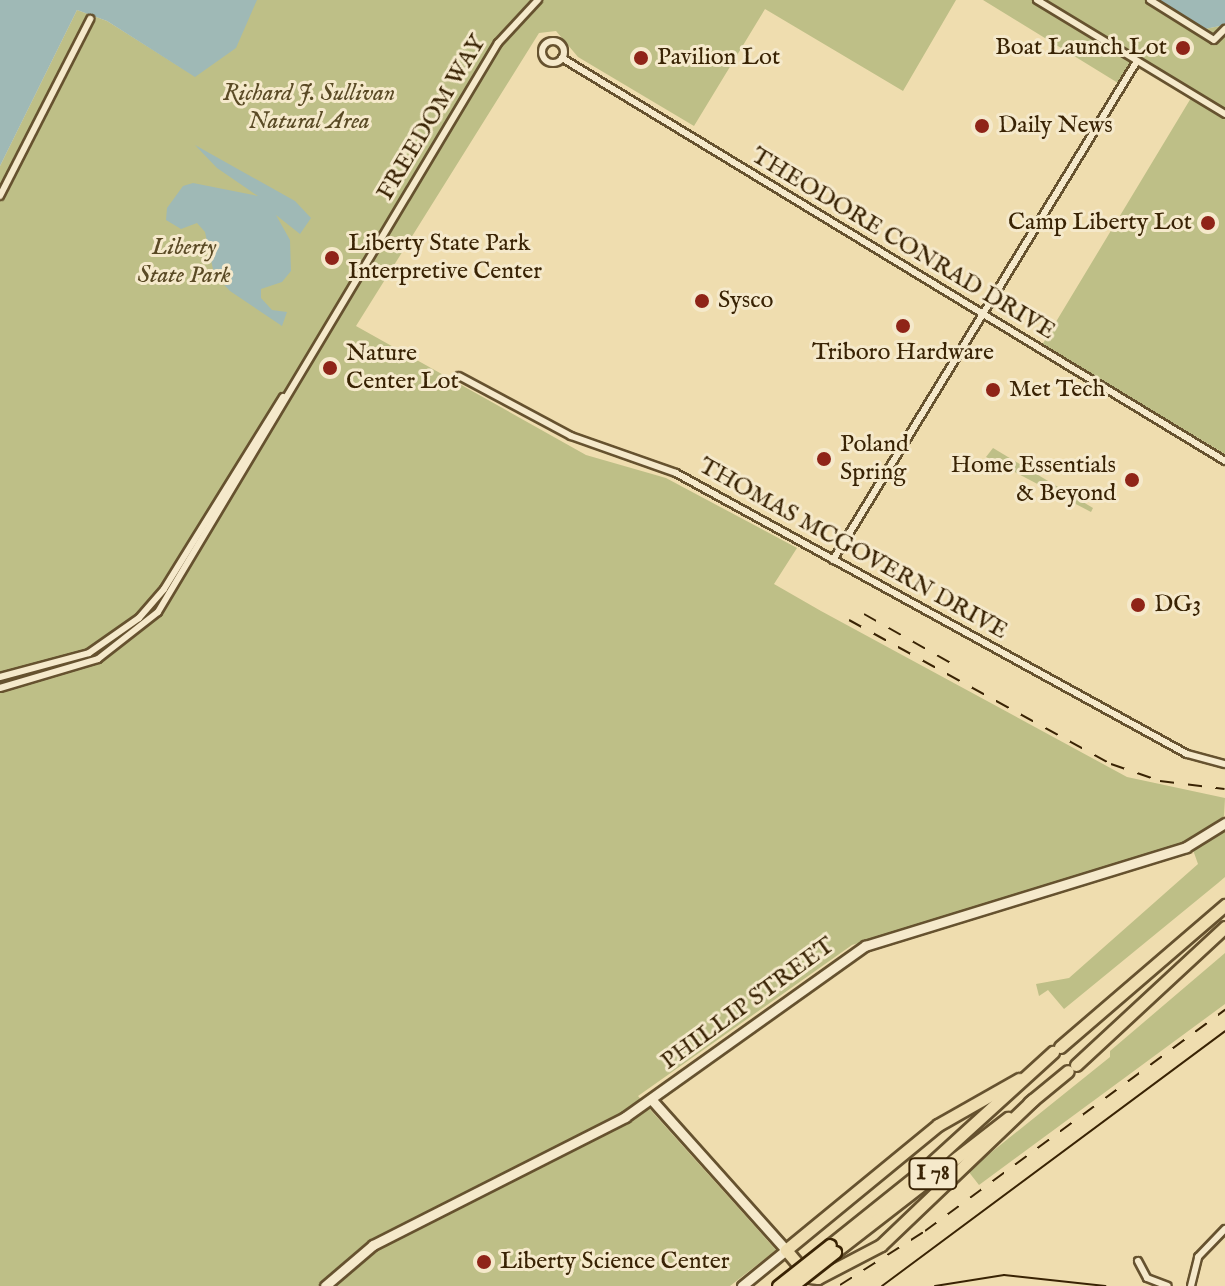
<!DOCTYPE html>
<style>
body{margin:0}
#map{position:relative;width:1225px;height:1286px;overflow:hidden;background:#efddaf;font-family:"IM FELL English",serif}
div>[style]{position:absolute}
.green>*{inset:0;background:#bebf87}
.water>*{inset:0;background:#9fb9b6}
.roads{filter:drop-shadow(2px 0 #66522f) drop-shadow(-2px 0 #66522f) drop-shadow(0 2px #66522f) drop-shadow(0 -2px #66522f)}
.street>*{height:6px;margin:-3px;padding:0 3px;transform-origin:3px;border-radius:3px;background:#f5e9cb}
.street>.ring{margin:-3px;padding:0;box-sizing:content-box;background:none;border:6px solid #f5e9cb;border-radius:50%}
.secondary>*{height:9px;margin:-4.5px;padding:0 4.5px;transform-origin:4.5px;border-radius:4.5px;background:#f5e9cb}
.highway>*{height:11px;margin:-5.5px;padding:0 5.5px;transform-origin:5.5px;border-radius:5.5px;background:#efddaf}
.tram>*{height:2px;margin:-1px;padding:0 1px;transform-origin:1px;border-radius:1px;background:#392304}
.rail>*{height:2px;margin-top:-1px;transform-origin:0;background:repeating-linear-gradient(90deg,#392304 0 14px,transparent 0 28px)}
.bridges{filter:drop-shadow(2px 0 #392304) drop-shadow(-2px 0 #392304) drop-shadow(0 2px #392304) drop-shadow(0 -2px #392304)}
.highway-bridge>*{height:11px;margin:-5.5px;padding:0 5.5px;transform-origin:5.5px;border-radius:5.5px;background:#efddaf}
.dots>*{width:22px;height:22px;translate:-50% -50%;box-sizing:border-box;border:4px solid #f5e9cb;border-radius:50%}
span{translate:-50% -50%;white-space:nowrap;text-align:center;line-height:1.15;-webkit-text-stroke:6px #f5e9cb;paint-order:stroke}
.shield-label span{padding:2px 6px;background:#f5e9cb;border:2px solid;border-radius:6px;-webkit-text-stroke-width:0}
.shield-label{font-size:22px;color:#392304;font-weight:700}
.poi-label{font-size:24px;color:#392304}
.right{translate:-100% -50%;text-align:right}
.left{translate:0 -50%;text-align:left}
.park-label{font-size:24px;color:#5a4a25;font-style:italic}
.street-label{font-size:24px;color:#392304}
</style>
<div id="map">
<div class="green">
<div style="clip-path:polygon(243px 0,956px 0,903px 91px,765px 9px,694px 126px,578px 57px,556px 31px,539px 33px,356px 326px,586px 455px,666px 478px,797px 548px,774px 584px,821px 611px,1127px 777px,1225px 798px,1224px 816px,1198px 838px,852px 945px,638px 1096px,776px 1250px,730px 1286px,0 1286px,0 166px,77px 10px,107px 21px,185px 70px)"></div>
<div style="clip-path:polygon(983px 0,1157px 0,1205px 29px,1225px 25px,1225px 454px,1042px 345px,1194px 93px,1137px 58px,1118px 83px)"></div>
<div style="clip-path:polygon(993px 448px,1093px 508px,1091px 512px,986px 457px)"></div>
<div style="clip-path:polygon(1225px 831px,1225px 877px,1218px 883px,1064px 1009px,1048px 990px,1039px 996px,1036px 984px,1069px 978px,1198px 864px,1193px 850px)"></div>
<div style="clip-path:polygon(1225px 953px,1225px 1004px,979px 1185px,968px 1171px,1110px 1057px,1110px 1051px)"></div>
</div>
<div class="water">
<div style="clip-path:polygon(0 0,257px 0,236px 48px,195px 77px,107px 21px,77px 10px,0 166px)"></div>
<div style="clip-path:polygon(1157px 0,1225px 0,1225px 25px,1205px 29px)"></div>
<div style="clip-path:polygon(195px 145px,295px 201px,311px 218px,300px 234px,276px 215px,290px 240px,291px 271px,282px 282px,261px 289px,261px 298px,272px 310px,287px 312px,282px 326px,230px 291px,214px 274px,205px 232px,197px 223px,181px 229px,166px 220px,167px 208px,183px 186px,193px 183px,258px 196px,217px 168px)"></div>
</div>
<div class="roads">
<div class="street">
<div style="left:1037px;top:0;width:220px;rotate:31.2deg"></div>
<div style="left:1150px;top:0;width:75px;rotate:32deg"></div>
<div style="left:1214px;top:40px;width:16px;rotate:-45deg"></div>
<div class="ring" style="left:542px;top:41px;width:16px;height:16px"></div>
<div style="left:562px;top:58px;width:776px;rotate:31.29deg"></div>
<div style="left:0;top:196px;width:199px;rotate:-63deg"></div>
<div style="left:459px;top:376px;width:127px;rotate:28.2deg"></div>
<div style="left:571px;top:436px;width:111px;rotate:19.4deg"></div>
<div style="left:676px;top:473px;width:583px;rotate:28.81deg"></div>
<div style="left:1187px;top:754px;width:39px;rotate:15deg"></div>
<div style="left:833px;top:560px;width:584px;rotate:-58.65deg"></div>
<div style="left:0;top:677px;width:92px;rotate:-15.1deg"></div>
<div style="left:89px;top:653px;width:61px;rotate:-35deg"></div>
<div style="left:139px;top:618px;width:38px;rotate:-49deg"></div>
<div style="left:164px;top:589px;width:226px;rotate:-58.2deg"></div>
<div style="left:0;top:688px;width:102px;rotate:-16.5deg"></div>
<div style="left:98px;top:659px;width:76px;rotate:-38.1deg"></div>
<div style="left:158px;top:612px;width:663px;rotate:-59.14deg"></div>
<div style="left:498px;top:43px;width:59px;rotate:-47.1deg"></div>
<div style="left:1138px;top:1261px;width:19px;rotate:62deg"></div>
<div style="left:1147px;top:1278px;width:22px;rotate:21deg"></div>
<div style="left:1191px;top:1286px;width:30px;rotate:-76deg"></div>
<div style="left:1198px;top:1257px;width:39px;rotate:-46deg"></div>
</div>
<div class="secondary">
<div style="left:651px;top:1099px;width:203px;rotate:48.2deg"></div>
<div style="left:786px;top:1250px;width:57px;rotate:140.7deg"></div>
<div style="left:325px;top:1286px;width:63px;rotate:-40.5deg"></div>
<div style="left:373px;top:1245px;width:283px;rotate:-26.9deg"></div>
<div style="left:625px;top:1117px;width:295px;rotate:-35.5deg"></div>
<div style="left:865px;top:946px;width:336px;rotate:-17.1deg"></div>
<div style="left:1186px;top:847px;width:46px;rotate:-31.6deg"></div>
</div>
<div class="highway">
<div style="left:1060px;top:1047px;width:218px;rotate:-40.7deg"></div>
<div style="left:1076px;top:1065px;width:203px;rotate:-42.8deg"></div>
<div style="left:1019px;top:1079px;width:93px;rotate:150.4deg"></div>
<div style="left:938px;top:1125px;width:197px;rotate:140.6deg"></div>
<div style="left:786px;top:1250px;width:35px;rotate:50deg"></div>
<div style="left:809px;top:1277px;width:9px;rotate:6deg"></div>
<div style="left:818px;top:1278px;width:71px;rotate:-27.6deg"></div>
<div style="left:881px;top:1245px;width:211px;rotate:-43.7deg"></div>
<div style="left:1029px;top:1103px;width:50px;rotate:-39.4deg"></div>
<div style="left:830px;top:1245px;width:115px;rotate:-38.7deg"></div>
<div style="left:920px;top:1173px;width:180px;rotate:-42.3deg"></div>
<div style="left:835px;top:1252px;width:219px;rotate:-37.8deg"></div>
</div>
</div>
<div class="tram">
<div style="left:882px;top:1286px;width:427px;rotate:-36.6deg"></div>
<div style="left:935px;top:1286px;width:70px;rotate:-9.1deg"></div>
<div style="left:1004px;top:1275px;width:102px;rotate:6.2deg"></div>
</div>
<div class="rail">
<div style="left:864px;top:614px;width:106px;rotate:29.5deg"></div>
<div style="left:849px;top:620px;width:299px;rotate:28.8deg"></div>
<div style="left:1111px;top:764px;width:52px;rotate:19.1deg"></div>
<div style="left:1160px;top:781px;width:65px;rotate:7deg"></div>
<div style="left:840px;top:1285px;width:101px;rotate:-32.4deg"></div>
<div style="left:925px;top:1231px;width:373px;rotate:-36.4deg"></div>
</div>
<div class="bridges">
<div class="highway-bridge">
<div style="left:778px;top:1286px;width:66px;rotate:-38.3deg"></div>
<div style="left:792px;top:1286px;width:55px;rotate:-38.3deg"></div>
</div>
</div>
<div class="dots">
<div style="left:1183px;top:48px;background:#8f2418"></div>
<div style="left:641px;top:58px;background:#8f2418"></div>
<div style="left:982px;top:126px;background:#8f2418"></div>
<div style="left:1208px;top:223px;background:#8f2418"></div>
<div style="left:332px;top:258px;background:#8f2418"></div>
<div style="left:702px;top:301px;background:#8f2418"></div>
<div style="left:903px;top:326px;background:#8f2418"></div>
<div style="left:330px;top:368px;background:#8f2418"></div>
<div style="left:993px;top:390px;background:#8f2418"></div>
<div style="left:824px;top:459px;background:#8f2418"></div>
<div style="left:1132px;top:480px;background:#8f2418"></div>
<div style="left:1138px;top:605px;background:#8f2418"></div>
<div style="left:484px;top:1262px;background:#8f2418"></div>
</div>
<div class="shield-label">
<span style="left:933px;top:1174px">I 78</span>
</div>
<div class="poi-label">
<span class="right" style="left:1167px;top:48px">Boat Launch Lot</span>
<span class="left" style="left:657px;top:58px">Pavilion Lot</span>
<span class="left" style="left:998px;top:126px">Daily News</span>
<span class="right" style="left:1192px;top:223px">Camp Liberty Lot</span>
<span class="left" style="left:348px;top:258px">Liberty State Park<br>Interpretive Center</span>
<span class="left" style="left:718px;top:301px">Sysco</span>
<span style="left:903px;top:353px">Triboro Hardware</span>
<span class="left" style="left:346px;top:368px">Nature<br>Center Lot</span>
<span class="left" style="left:1009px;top:390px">Met Tech</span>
<span class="left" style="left:840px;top:459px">Poland<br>Spring</span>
<span class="right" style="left:1116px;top:480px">Home Essentials<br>&amp; Beyond</span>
<span class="left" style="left:1154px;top:605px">DG3</span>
<span class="left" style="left:500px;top:1262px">Liberty Science Center</span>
</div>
<div class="park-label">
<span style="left:309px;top:108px">Richard J. Sullivan<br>Natural Area</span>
<span style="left:184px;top:262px">Liberty<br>State Park</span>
</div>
<div class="street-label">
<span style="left:432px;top:118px;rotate:-59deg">FREEDOM WAY</span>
<span style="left:903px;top:244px;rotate:31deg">THEODORE CONRAD DRIVE</span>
<span style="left:853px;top:549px;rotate:29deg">THOMAS MCGOVERN DRIVE</span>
<span style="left:748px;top:1004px;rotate:-36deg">PHILLIP STREET</span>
</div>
</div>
